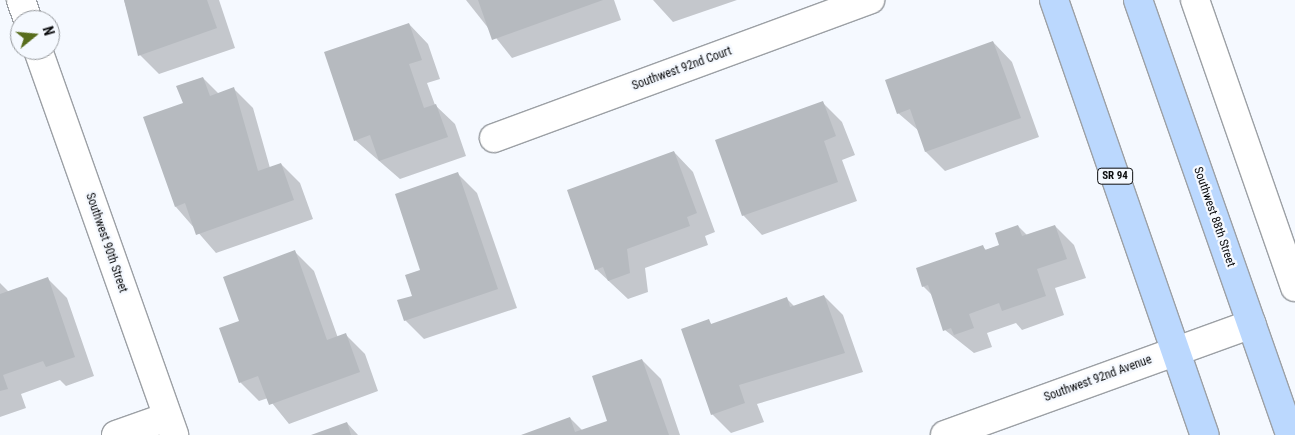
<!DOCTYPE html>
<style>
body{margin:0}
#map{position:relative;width:1295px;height:435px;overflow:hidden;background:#f5f9ff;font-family:"Roboto Condensed",sans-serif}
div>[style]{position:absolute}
.shadow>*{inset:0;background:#0003}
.building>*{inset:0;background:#b6babf}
.roads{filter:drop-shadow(1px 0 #9ca0a5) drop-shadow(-1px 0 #9ca0a5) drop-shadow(0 1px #9ca0a5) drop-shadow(0 -1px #9ca0a5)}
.minor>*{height:28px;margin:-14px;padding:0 14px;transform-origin:14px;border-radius:14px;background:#fff}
.tertiary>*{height:28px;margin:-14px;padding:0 14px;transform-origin:14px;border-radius:14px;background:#fff}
.primary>*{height:28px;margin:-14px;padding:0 14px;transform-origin:14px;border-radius:14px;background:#bbd8fe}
span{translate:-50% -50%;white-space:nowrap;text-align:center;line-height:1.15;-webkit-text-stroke:4.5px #f5f9ff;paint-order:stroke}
.shield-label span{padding:1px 4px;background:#f5f9ff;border:1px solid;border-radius:4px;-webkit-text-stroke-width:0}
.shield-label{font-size:11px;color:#0a0b0d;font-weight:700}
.street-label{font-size:12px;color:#0a0b0d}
.north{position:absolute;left:10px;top:10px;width:50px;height:50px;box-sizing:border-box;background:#f5f9ff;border:1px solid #979a9e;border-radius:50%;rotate:73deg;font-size:14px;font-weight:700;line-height:20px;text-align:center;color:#0a0b0d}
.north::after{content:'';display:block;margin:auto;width:18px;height:22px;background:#586d1d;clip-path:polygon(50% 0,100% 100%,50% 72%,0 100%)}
</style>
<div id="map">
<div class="shadow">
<div style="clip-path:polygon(124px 0,219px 0,235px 48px,159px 74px,140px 55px)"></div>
<div style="clip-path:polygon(466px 0,614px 0,621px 20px,512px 58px)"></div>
<div style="clip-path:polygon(653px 0,737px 0,673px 22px)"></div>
<div style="clip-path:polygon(409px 24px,428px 44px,440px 79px,427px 83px,435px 105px,455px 124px,466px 156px,400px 179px,355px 140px)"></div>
<div style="clip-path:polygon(993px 42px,1012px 62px,1039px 137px,945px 171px,926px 152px,919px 131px,898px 113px)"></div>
<div style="clip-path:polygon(203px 78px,219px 94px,234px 89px,253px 108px,270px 168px,281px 164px,300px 183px,313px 219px,216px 253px,176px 207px,184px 103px)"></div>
<div style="clip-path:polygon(823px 103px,842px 122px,855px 155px,842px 160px,857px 201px,762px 235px,743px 215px)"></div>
<div style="clip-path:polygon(674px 152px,693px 172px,715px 232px,705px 236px,708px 245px,645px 268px,648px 292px,628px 299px,596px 269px)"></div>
<div style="clip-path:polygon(458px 174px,477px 193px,517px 308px,424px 339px,405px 320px)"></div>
<div style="clip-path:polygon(1018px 226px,1028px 236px,1055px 226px,1074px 245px,1086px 278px,1055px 288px,1064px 315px,1022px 330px,1016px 323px,987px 333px,992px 347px,974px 353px,945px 330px,933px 296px,923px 286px,982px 246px,986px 250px,1001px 245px)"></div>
<div style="clip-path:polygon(295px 252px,314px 271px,338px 338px,346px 335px,365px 354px,378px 391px,289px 424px,268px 398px,259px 401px,240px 382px,240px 322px)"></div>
<div style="clip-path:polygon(48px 279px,67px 298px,94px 376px,66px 386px,60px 380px,21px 394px,26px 408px,0 417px,0 283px,9px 292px)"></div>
<div style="clip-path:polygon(824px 296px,843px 315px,863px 372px,757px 404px,764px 422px,731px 433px,712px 414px,708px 321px,712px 325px,786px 298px,795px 307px)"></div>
<div style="clip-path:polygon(642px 360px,661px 379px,680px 435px,524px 435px,570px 418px,583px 431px,609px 422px)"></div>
<div style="clip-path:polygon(347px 423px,358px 435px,314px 435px)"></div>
</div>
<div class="building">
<div style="clip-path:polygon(124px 0,207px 0,217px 28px,138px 56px)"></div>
<div style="clip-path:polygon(478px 0,603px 0,492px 40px)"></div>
<div style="clip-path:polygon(409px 23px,422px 60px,409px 64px,424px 108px,436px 104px,448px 137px,379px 161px,370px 135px,354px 141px,324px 52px)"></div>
<div style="clip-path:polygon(993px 41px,1021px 118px,925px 152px,910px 109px,897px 114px,885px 80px)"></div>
<div style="clip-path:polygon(203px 77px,210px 96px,234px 87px,258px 171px,281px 163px,294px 200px,196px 235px,185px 203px,175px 207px,143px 117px,183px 103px,176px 86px)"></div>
<div style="clip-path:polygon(823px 101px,836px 136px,824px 141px,838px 182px,742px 216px,715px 140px)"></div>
<div style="clip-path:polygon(674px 151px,697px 213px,687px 217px,690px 226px,627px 249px,630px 273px,608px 281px,603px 267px,595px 270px,567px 190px)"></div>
<div style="clip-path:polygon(458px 172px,498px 289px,404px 321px,397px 300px,412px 296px,405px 275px,420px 270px,395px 194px)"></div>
<div style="clip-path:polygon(1018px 225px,1022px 236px,1055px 225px,1067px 259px,1037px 269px,1046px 296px,1002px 311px,999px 303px,969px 314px,974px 328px,954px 335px,951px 328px,943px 331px,928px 285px,922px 287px,916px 268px,983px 245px,985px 250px,999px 245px,995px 233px)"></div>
<div style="clip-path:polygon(295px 250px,327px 340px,346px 333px,360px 372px,269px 405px,258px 376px,239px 383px,219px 328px,239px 321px,223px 277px)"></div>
<div style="clip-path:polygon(48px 277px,75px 357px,46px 367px,43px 361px,3px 375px,8px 389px,0 391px,0 294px)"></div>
<div style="clip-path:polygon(824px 295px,845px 353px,739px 385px,745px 403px,711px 415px,681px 329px,709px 319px,711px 324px,787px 297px,790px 307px)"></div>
<div style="clip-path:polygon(642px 359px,669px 435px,521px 435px,570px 417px,575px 432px,607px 421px,592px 376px)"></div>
<div style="clip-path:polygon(347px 422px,351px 435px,311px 435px)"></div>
</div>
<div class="roads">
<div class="minor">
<div style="left:21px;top:0;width:21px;rotate:71deg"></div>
<div style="left:1195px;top:0;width:304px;rotate:70.8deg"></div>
<div style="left:38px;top:50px;width:408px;rotate:70.5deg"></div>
<div style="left:494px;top:138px;width:401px;rotate:-20.2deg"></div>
<div style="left:116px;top:435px;width:54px;rotate:-19.4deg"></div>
</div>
<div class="tertiary">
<div style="left:945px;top:435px;width:326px;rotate:-19.9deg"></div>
</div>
<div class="primary">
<div style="left:1054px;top:0;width:460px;rotate:70.9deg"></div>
<div style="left:1138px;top:0;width:461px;rotate:70.7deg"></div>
</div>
</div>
<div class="shield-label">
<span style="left:1115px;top:176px">SR 94</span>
</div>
<div class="street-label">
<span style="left:682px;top:69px;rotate:-20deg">Southwest 92nd Court</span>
<span style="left:1214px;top:217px;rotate:71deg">Southwest 88th Street</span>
<span style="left:106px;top:243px;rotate:71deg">Southwest 90th Street</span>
<span style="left:1098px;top:379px;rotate:-20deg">Southwest 92nd Avenue</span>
</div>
<div class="north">N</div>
</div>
